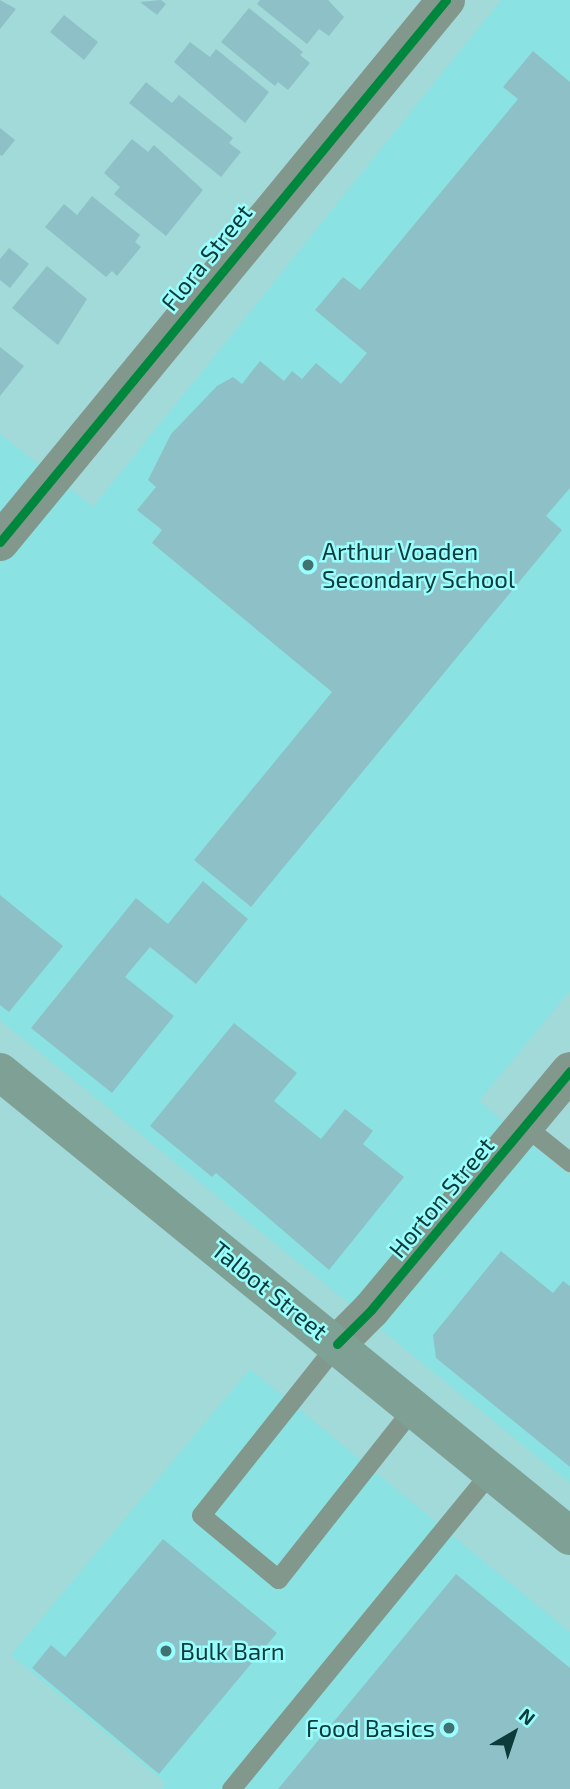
<!DOCTYPE html>
<style>
body{margin:0}
#map{position:relative;width:570px;height:1789px;overflow:hidden;background:#a2d9d9;font-family:"Exo 2",sans-serif}
div>[style]{position:absolute}
.built>*{inset:0;background:#8ae3e2}
.building>*{inset:0;background:#8dc1c7}
.lane>*{height:19px;margin:-9.5px;padding:0 9.5px;transform-origin:9.5px;border-radius:9.5px;background:#82988c}
.street>*{height:38px;margin:-19px;padding:0 19px;transform-origin:19px;border-radius:19px;background:#82988c}
.secondary>*{height:38px;margin:-19px;padding:0 19px;transform-origin:19px;border-radius:19px;background:#7fa094}
.cycleway>*{height:9px;margin:-4.5px;padding:0 4.5px;transform-origin:4.5px;border-radius:4.5px;background:#00873e}
.dots>*{width:19px;height:19px;translate:-50% -50%;box-sizing:border-box;border:4px solid #99fefc;border-radius:50%}
span{translate:-50% -50%;white-space:nowrap;text-align:center;line-height:1.15;-webkit-text-stroke:5px #99fefc;paint-order:stroke}
.street-label{font-size:24px;color:#0d3a3a}
.poi-label{font-size:24px;color:#0d3a3a}
.left{translate:0 -50%;text-align:left}
.right{translate:-100% -50%;text-align:right}
.north{position:absolute;left:479px;top:1698px;width:70px;height:70px;-webkit-text-stroke:5px #99fefc;paint-order:stroke;rotate:39deg;font-size:19px;font-weight:700;line-height:28px;text-align:center;color:#0d3a3a}
.north::after{content:'';display:block;margin:auto;width:24px;height:32px;background:#0d3a3a;clip-path:polygon(50% 0,100% 100%,50% 72%,0 100%)}
</style>
<div id="map">
<div class="built">
<div style="clip-path:polygon(501px 0,570px 0,570px 991px,479px 1101px,570px 1176px,570px 1483px,0 1020px,0 434px,93px 507px)"></div>
<div style="clip-path:polygon(250px 1369px,570px 1632px,570px 1789px,162px 1789px,166px 1783px,11px 1655px)"></div>
</div>
<div class="building">
<div style="clip-path:polygon(0 0,16px 9px,0 29px)"></div>
<div style="clip-path:polygon(161px 0,166px 4px,157px 15px,140px 2px)"></div>
<div style="clip-path:polygon(260px 0,328px 0,344px 17px,329px 36px,319px 29px,307px 44px,257px 4px)"></div>
<div style="clip-path:polygon(249px 8px,303px 52px,300px 55px,310px 63px,288px 90px,278px 82px,275px 86px,221px 42px)"></div>
<div style="clip-path:polygon(64px 15px,98px 42px,84px 60px,50px 32px)"></div>
<div style="clip-path:polygon(190px 42px,210px 57px,216px 49px,269px 92px,245px 123px,174px 62px)"></div>
<div style="clip-path:polygon(533px 51px,570px 82px,570px 488px,546px 516px,562px 530px,251px 907px,194px 860px,332px 692px,152px 543px,162px 530px,137px 510px,156px 487px,148px 480px,171px 434px,217px 386px,233px 377px,242px 384px,260px 361px,284px 381px,292px 371px,302px 379px,316px 363px,341px 384px,367px 353px,315px 310px,343px 277px,360px 290px,518px 99px,503px 87px)"></div>
<div style="clip-path:polygon(146px 82px,172px 103px,179px 95px,233px 138px,229px 143px,241px 152px,221px 177px,129px 103px)"></div>
<div style="clip-path:polygon(0 128px,15px 140px,2px 156px,0 155px)"></div>
<div style="clip-path:polygon(132px 139px,148px 152px,154px 145px,203px 190px,166px 236px,114px 194px,120px 187px,104px 173px)"></div>
<div style="clip-path:polygon(92px 196px,140px 235px,135px 242px,141px 247px,117px 276px,112px 271px,106px 277px,45px 227px,64px 204px,77px 215px)"></div>
<div style="clip-path:polygon(9px 248px,29px 264px,10px 288px,0 280px,0 259px)"></div>
<div style="clip-path:polygon(47px 266px,87px 299px,58px 345px,12px 308px)"></div>
<div style="clip-path:polygon(0 347px,24px 366px,0 396px)"></div>
<div style="clip-path:polygon(203px 881px,248px 919px,196px 984px,150px 947px,125px 977px,174px 1016px,112px 1093px,31px 1028px,136px 898px,168px 924px)"></div>
<div style="clip-path:polygon(0 895px,63px 946px,9px 1012px,0 1005px)"></div>
<div style="clip-path:polygon(234px 1023px,297px 1073px,274px 1101px,321px 1139px,345px 1109px,373px 1131px,363px 1144px,404px 1177px,329px 1270px,216px 1173px,212px 1177px,150px 1126px)"></div>
<div style="clip-path:polygon(501px 1251px,553px 1293px,563px 1281px,570px 1286px,570px 1467px,436px 1358px,433px 1335px)"></div>
<div style="clip-path:polygon(163px 1539px,277px 1633px,159px 1774px,32px 1668px,51px 1645px,65px 1657px)"></div>
<div style="clip-path:polygon(456px 1574px,570px 1668px,570px 1789px,278px 1789px)"></div>
</div>
<div class="lane">
<div style="left:525px;top:1126px;width:58px;rotate:38.7deg"></div>
<div style="left:337px;top:1344px;width:218px;rotate:128.5deg"></div>
<div style="left:201px;top:1515px;width:100px;rotate:39.7deg"></div>
<div style="left:278px;top:1579px;width:219px;rotate:-51.7deg"></div>
<div style="left:231px;top:1789px;width:411px;rotate:-50.7deg"></div>
</div>
<div class="street">
<div style="left:0;top:542px;width:702px;rotate:-50.55deg"></div>
<div style="left:337px;top:1344px;width:48px;rotate:-45deg"></div>
<div style="left:371px;top:1310px;width:311px;rotate:-50.2deg"></div>
</div>
<div class="secondary">
<div style="left:0;top:1072px;width:735px;rotate:39.15deg"></div>
</div>
<div class="cycleway">
<div style="left:0;top:542px;width:702px;rotate:-50.55deg"></div>
<div style="left:337px;top:1344px;width:48px;rotate:-45deg"></div>
<div style="left:371px;top:1310px;width:311px;rotate:-50.2deg"></div>
</div>
<div class="dots">
<div style="left:308px;top:565px;background:#417272"></div>
<div style="left:166px;top:1651px;background:#417272"></div>
<div style="left:449px;top:1728px;background:#417272"></div>
</div>
<div class="street-label">
<span style="left:206px;top:257px;rotate:-51deg">Flora Street</span>
<span style="left:441px;top:1197px;rotate:-50deg">Horton Street</span>
<span style="left:270px;top:1290px;rotate:39deg">Talbot Street</span>
</div>
<div class="poi-label">
<span class="left" style="left:322px;top:565px">Arthur Voaden<br>Secondary School</span>
<span class="left" style="left:180px;top:1651px">Bulk Barn</span>
<span class="right" style="left:435px;top:1728px">Food Basics</span>
</div>
<div class="north">N</div>
</div>
